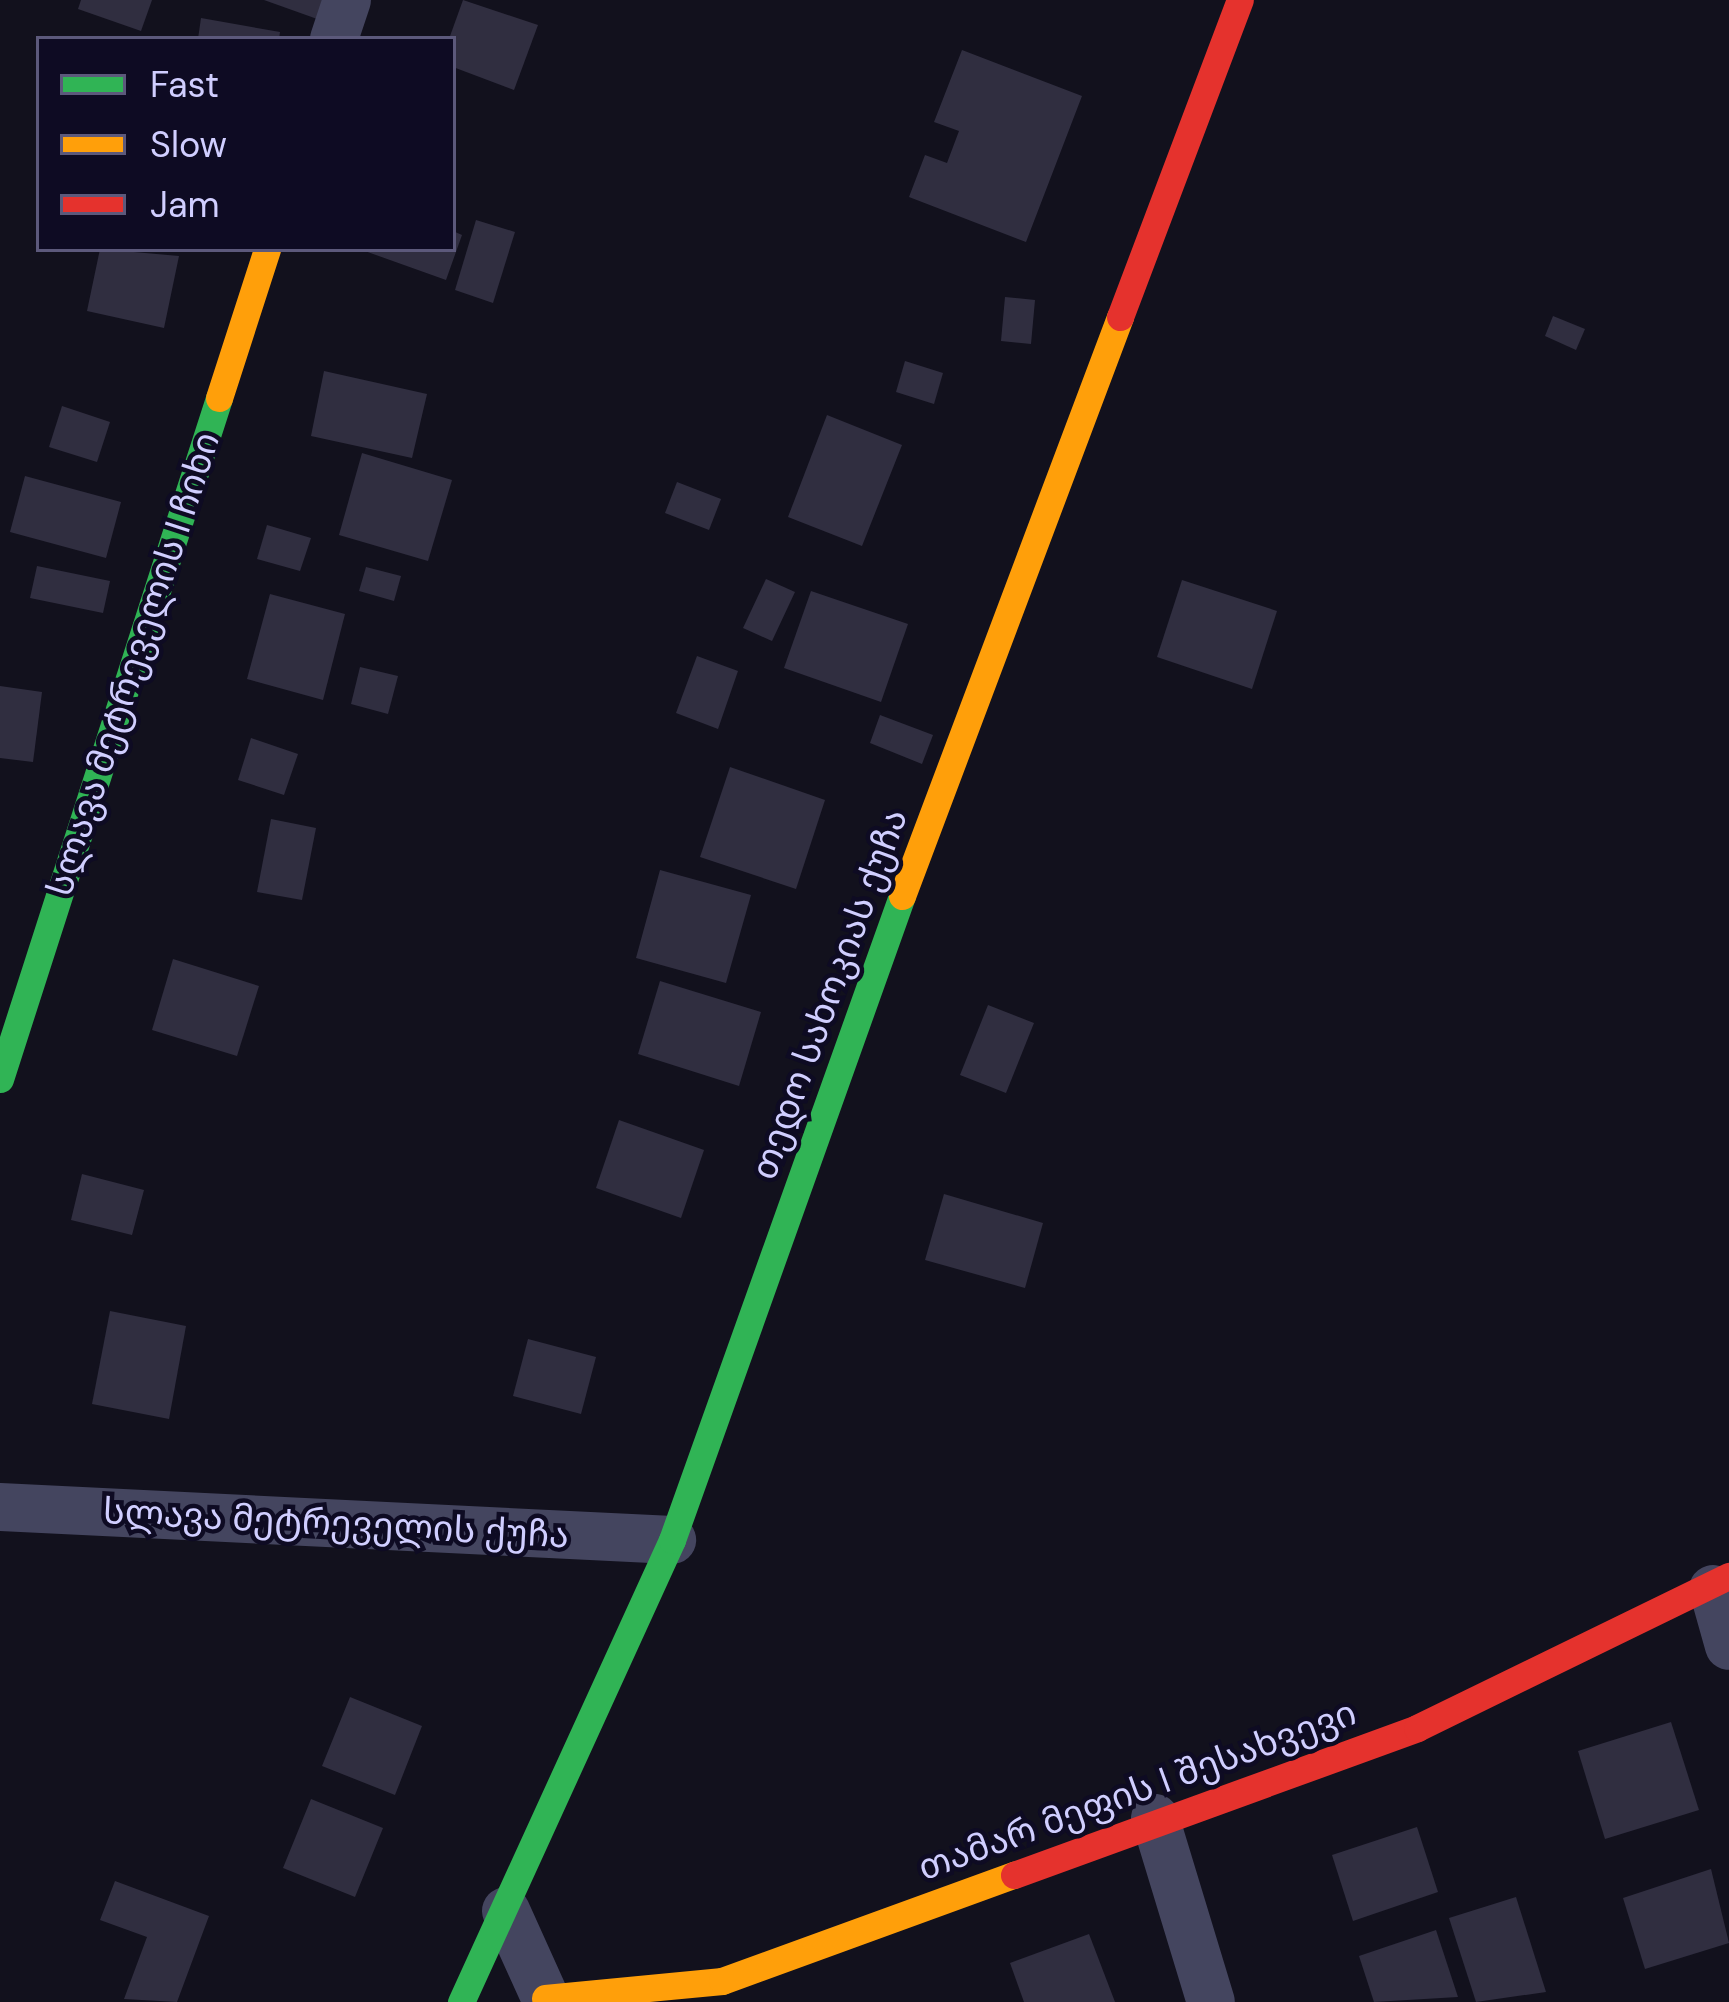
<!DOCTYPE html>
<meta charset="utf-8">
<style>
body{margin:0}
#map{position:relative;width:1729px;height:2002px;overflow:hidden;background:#12111d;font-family:"DM Sans","Noto Sans Georgian",sans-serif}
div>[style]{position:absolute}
.building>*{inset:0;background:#302e40}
.street>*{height:48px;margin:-24px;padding:0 24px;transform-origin:24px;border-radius:24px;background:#44455f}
.fast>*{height:27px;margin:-13.5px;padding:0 13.5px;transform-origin:13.5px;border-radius:13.5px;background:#30b455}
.slow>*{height:27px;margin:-13.5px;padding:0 13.5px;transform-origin:13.5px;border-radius:13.5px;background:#ff9f0a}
.jam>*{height:27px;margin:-13.5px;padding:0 13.5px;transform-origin:13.5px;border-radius:13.5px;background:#e5322d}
span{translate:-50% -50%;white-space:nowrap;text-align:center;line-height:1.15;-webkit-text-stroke:9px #0e0b23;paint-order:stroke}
.street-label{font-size:36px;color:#d0ceff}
.legend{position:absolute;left:36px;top:36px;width:420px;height:216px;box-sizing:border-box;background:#0e0b23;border:3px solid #5c597b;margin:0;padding:15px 21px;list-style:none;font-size:36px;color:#d0ceff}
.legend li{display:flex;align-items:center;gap:24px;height:60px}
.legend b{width:60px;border:3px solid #5c597b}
</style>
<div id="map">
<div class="building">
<div style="clip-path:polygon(81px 0,152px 0,141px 31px,78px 9px)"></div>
<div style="clip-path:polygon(264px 0,327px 0,320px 20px)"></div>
<div style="clip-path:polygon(463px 0,538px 25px,514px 90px,453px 67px,449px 39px)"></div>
<div style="clip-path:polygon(201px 18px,280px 32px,279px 39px,198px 39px)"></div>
<div style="clip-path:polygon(962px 50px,1082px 96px,1026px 242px,909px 197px,925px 155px,947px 163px,959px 131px,934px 122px)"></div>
<div style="clip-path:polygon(476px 220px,515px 232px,493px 303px,455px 290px)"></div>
<div style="clip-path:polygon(453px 231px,462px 235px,446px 280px,362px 250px,453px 249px)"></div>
<div style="clip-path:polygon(100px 249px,179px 256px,164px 328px,87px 311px)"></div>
<div style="clip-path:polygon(1005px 297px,1035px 300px,1031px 344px,1001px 341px)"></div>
<div style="clip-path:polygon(1553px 316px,1585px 329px,1576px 350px,1545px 336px)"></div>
<div style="clip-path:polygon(905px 361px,943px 373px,934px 404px,896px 392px)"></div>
<div style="clip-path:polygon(324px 371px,427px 394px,412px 458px,311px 436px)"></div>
<div style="clip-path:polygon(62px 406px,110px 422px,97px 462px,49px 447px)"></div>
<div style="clip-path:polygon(827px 415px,902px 445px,862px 546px,788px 517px)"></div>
<div style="clip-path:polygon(362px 453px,452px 480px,428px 561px,339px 535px)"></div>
<div style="clip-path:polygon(25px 476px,121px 502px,106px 558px,10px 532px)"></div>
<div style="clip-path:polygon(677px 482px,721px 499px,709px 530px,665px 513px)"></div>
<div style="clip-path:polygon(267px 525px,311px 538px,300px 571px,257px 559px)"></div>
<div style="clip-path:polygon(37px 566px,110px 581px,103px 613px,30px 598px)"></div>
<div style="clip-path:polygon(366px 567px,401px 576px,394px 601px,359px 591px)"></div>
<div style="clip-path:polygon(766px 579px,795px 592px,772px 641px,743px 628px)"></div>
<div style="clip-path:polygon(1182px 580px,1277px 611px,1252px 689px,1157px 657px)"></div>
<div style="clip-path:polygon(811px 591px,908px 624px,881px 702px,784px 668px)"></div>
<div style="clip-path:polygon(270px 594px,345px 614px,323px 700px,247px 679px)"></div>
<div style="clip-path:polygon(697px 656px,738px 671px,718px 729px,676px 713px)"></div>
<div style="clip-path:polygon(360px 667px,398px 676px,388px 714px,351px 704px)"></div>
<div style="clip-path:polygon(0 686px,42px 692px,33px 762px,0 758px)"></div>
<div style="clip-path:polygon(880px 715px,933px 735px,922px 764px,870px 743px)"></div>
<div style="clip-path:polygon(251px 738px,298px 754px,284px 795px,238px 780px)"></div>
<div style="clip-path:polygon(730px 767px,825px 800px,796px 889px,700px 857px)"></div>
<div style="clip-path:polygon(271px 819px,316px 828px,302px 900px,257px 892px)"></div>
<div style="clip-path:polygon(660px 870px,751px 895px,726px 983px,636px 958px)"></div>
<div style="clip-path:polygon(173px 959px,259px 986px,237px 1056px,152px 1030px)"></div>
<div style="clip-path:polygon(660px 981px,761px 1012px,739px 1086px,638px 1054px)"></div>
<div style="clip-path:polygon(988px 1005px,1034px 1023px,1006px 1093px,960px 1075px)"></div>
<div style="clip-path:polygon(619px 1120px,704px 1150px,681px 1218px,596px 1188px)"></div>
<div style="clip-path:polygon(82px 1174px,144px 1190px,132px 1235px,71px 1220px)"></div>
<div style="clip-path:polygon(944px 1194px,1043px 1223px,1025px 1288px,925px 1260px)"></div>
<div style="clip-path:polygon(110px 1311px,186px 1326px,169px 1419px,92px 1404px)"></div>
<div style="clip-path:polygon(528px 1339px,596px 1357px,581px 1414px,513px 1396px)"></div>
<div style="clip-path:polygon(350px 1697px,422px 1726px,395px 1795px,322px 1766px)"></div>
<div style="clip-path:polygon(1671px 1722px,1699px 1810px,1605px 1839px,1578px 1751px)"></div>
<div style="clip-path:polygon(311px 1799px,383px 1828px,355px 1897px,283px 1868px)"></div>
<div style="clip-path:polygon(1417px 1827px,1438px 1892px,1353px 1921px,1332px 1855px)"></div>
<div style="clip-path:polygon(1711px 1869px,1729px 1943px,1645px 1969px,1623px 1898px)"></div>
<div style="clip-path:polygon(115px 1881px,209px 1916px,177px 2002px,124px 1999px,147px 1937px,100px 1920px)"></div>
<div style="clip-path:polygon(1516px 1897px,1546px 1992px,1476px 2002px,1449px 1918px)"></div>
<div style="clip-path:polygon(1436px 1930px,1458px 1997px,1374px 2002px,1359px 1956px)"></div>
<div style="clip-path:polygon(1089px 1934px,1115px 2002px,1024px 2002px,1010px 1963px)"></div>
</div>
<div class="street">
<div style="left:334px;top:39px;width:41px;rotate:-71.6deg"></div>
<div style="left:0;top:1507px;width:673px;rotate:2.81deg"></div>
<div style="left:1713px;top:1589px;width:59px;rotate:74.3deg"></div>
<div style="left:1155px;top:1818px;width:192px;rotate:73.1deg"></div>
<div style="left:506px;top:1911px;width:100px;rotate:65.7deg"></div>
</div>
<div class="fast">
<div style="left:0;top:1079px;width:715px;rotate:-72.17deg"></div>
<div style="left:461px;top:2002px;width:508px;rotate:-65.45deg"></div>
<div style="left:672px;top:1540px;width:684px;rotate:-70.35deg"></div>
</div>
<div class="slow">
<div style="left:219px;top:398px;width:157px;rotate:-72.1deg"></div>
<div style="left:902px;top:896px;width:619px;rotate:-69.37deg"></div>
<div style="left:545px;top:1998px;width:178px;rotate:-5.5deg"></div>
<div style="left:722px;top:1981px;width:311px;rotate:-20deg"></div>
</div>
<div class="jam">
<div style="left:1120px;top:317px;width:339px;rotate:-69.3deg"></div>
<div style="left:1014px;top:1875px;width:429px;rotate:-20deg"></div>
<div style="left:1417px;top:1728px;width:347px;rotate:-26deg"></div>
</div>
<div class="street-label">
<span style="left:133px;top:664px;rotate:-72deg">სლავა მეტრეველის I ჩიხი</span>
<span style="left:829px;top:994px;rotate:-70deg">თედო სახოკიას ქუჩა</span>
<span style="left:336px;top:1523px;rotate:3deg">სლავა მეტრეველის ქუჩა</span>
<span style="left:1137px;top:1790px;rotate:-20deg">თამარ მეფის I შესახვევი</span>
</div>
<ul class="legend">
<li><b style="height:15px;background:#30b455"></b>Fast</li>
<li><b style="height:15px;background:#ff9f0a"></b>Slow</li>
<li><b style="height:15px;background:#e5322d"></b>Jam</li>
</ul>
</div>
